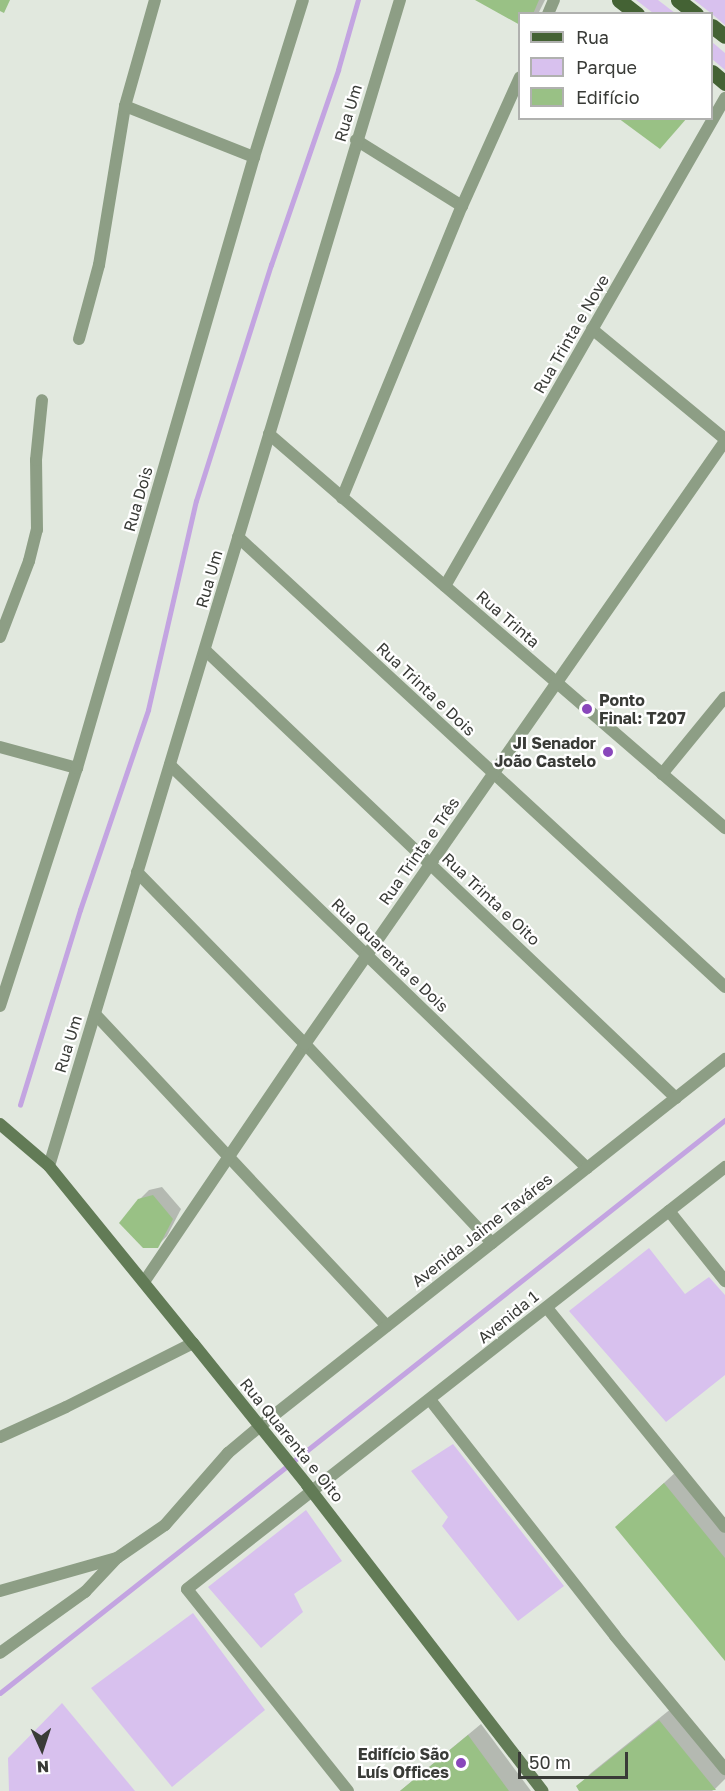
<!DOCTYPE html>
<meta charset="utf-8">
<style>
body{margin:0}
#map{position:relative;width:725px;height:1791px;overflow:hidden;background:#e1e8de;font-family:"Golos Text",sans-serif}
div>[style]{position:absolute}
.green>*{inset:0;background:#d8c1ee}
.shadow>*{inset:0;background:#0003}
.stream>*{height:4.5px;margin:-2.25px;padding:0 2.25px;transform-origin:2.25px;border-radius:2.25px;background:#c3a4e1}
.building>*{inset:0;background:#99c185}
.minor>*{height:12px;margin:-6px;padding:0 6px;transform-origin:6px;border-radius:6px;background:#8d9e85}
.tertiary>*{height:12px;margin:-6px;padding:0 6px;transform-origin:6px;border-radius:6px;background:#8d9e85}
.secondary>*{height:12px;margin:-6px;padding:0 6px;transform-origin:6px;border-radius:6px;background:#627b56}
.primary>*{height:15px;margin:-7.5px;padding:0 7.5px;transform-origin:7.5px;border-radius:7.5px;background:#446234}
.dots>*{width:16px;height:16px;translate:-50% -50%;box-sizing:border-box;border:3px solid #fff;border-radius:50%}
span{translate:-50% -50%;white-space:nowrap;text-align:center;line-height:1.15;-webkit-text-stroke:4.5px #fff;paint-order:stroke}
.street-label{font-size:16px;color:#393b37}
.poi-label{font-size:16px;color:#393b37;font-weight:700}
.left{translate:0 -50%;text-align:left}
.right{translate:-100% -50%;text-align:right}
.legend{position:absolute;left:518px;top:12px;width:195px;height:108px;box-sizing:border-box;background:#fff;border:2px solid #b0b1af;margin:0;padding:8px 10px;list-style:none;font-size:18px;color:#393b37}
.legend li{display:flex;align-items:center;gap:12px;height:30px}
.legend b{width:30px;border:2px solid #b0b1af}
.north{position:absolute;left:12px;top:1719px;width:60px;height:60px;-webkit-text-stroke:4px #fff;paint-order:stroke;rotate:177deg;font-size:16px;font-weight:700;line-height:24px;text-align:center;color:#393b37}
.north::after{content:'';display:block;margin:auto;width:21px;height:27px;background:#393b37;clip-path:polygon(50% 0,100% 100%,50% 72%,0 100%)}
.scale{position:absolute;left:518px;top:1752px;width:110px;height:27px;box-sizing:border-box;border:3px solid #393b37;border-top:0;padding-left:8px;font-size:18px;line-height:21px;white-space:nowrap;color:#393b37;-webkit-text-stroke:4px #fff;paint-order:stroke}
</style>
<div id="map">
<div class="green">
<div style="clip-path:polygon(636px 0,658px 0,675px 13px,653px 13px)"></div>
<div style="clip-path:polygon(694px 0,725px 0,725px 25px,712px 14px)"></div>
<div style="clip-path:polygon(712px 42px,725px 53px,725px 70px,712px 59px)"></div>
<div style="clip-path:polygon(649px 1248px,685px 1294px,709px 1277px,725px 1295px,725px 1375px,666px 1422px,569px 1311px)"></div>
<div style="clip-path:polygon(453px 1444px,564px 1586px,518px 1621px,442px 1526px,448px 1517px,411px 1471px)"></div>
<div style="clip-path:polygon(306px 1510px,342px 1561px,294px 1594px,303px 1612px,261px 1648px,208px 1587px)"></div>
<div style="clip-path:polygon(193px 1613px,265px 1710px,172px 1787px,91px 1688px)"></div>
<div style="clip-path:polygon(62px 1703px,135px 1791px,9px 1791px,8px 1758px)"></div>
</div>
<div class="shadow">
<div style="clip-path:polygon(478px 0,545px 0,538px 14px,520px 14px)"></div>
<div style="clip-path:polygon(162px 1187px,181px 1209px,167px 1236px,157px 1246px,139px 1200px,149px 1190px)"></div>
<div style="clip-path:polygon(677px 1471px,725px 1530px,725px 1659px,629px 1515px)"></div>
<div style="clip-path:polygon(672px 1708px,725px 1773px,725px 1779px,715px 1789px,712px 1791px,581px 1791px,578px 1786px,591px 1773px)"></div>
<div style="clip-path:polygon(481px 1724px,531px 1791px,400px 1791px,406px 1786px)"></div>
</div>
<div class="stream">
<div style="left:20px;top:1105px;width:204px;rotate:-72.9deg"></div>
<div style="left:80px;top:910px;width:211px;rotate:-71.2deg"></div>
<div style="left:148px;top:710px;width:214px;rotate:-77.1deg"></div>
<div style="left:196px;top:501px;width:248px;rotate:-72.4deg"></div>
<div style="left:271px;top:265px;width:206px;rotate:-71deg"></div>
<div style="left:338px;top:70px;width:73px;rotate:-74.1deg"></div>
<div style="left:0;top:1693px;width:924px;rotate:-38.32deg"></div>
</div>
<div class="building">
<div style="clip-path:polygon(0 0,10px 0,4px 13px,0 11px)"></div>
<div style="clip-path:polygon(475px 0,539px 0,533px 14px,520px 14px,520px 25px)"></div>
<div style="clip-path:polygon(618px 118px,687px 118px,660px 149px)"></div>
<div style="clip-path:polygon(153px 1195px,173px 1219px,158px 1248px,143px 1248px,119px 1223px,138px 1199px)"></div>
<div style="clip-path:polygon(664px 1483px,725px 1558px,725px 1661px,615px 1527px)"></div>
<div style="clip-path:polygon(659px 1720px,716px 1790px,579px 1791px,576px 1786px)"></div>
<div style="clip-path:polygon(468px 1735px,509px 1791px,400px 1791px)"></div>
</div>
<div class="minor">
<div style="left:548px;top:14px;width:15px;rotate:-67deg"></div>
<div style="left:125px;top:106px;width:139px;rotate:21.6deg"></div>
<div style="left:356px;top:140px;width:125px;rotate:31.9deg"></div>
<div style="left:592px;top:329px;width:173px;rotate:39.6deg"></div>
<div style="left:79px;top:339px;width:77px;rotate:-74.9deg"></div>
<div style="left:99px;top:265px;width:161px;rotate:-80.7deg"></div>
<div style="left:125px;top:106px;width:110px;rotate:-74.2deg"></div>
<div style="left:269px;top:434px;width:603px;rotate:40.83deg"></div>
<div style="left:342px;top:498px;width:316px;rotate:-67.7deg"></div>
<div style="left:462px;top:206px;width:141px;rotate:-65.8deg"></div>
<div style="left:238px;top:537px;width:663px;rotate:42.74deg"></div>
<div style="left:445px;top:586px;width:563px;rotate:-60.15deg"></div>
<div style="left:0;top:637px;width:81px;rotate:-69.1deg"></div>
<div style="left:29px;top:561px;width:32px;rotate:-76deg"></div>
<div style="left:37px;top:530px;width:70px;rotate:-90.8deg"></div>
<div style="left:36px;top:460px;width:60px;rotate:-84.3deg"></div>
<div style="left:205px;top:650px;width:650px;rotate:43.57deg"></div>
<div style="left:0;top:747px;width:80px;rotate:15.3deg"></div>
<div style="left:170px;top:765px;width:580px;rotate:44.02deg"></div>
<div style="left:662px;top:774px;width:99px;rotate:-50.7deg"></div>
<div style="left:137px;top:872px;width:240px;rotate:45.7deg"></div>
<div style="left:305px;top:1044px;width:273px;rotate:46.8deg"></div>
<div style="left:0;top:1006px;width:250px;rotate:-72.1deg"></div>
<div style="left:77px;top:768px;width:636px;rotate:-73.84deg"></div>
<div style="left:254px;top:157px;width:164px;rotate:-72.7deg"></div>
<div style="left:95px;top:1014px;width:427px;rotate:46.9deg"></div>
<div style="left:49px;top:1166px;width:1218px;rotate:-73.25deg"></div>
<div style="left:669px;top:1211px;width:90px;rotate:51.3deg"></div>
<div style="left:144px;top:1282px;width:287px;rotate:-55.9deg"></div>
<div style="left:305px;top:1044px;width:735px;rotate:-55.14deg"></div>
<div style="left:547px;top:1308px;width:282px;rotate:50.9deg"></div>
<div style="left:431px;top:1401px;width:298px;rotate:51.9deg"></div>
<div style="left:615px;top:1636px;width:173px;rotate:50.4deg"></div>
<div style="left:0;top:1437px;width:72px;rotate:-24.4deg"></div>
<div style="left:66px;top:1407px;width:142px;rotate:-26.7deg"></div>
<div style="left:0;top:1591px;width:122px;rotate:-15.8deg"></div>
<div style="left:117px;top:1558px;width:58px;rotate:-34.5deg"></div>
<div style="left:165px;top:1525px;width:96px;rotate:-48.8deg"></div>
<div style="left:228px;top:1453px;width:40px;rotate:-40deg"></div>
<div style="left:0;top:1653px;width:105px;rotate:-35.7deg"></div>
<div style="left:85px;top:1592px;width:45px;rotate:-46.8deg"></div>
<div style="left:348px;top:1791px;width:258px;rotate:-128.6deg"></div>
<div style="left:187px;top:1589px;width:684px;rotate:-38.11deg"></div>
</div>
<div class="tertiary">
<div style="left:259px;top:1427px;width:594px;rotate:-38.3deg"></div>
</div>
<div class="secondary">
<div style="left:0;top:1124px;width:65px;rotate:40.6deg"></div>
<div style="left:49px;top:1166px;width:228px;rotate:50.9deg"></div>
<div style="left:193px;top:1343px;width:182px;rotate:51.2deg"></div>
<div style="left:307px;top:1485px;width:386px;rotate:52.4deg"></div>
</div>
<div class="primary">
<div style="left:619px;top:0;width:23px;rotate:38deg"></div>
<div style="left:678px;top:0;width:23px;rotate:38deg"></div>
<div style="left:712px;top:26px;width:16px;rotate:38deg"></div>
<div style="left:712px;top:72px;width:17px;rotate:40deg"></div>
</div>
<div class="dots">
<div style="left:587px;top:709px;background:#8947bb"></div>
<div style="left:608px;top:752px;background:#8947bb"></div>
<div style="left:461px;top:1763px;background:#8947bb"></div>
</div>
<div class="street-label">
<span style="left:348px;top:113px;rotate:-73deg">Rua Um</span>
<span style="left:571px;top:334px;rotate:-60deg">Rua Trinta e Nove</span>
<span style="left:138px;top:499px;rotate:-74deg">Rua Dois</span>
<span style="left:209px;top:579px;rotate:-74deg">Rua Um</span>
<span style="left:508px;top:619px;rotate:41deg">Rua Trinta</span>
<span style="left:426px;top:689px;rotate:43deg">Rua Trinta e Dois</span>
<span style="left:419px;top:851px;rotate:-55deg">Rua Trinta e Três</span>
<span style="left:491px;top:899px;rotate:43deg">Rua Trinta e Oito</span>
<span style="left:390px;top:955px;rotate:44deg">Rua Quarenta e Dois</span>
<span style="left:68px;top:1044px;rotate:-73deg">Rua Um</span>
<span style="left:482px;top:1230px;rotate:-38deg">Avenida Jaime Taváres</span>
<span style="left:508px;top:1317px;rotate:-39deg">Avenida 1</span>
<span style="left:292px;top:1440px;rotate:51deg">Rua Quarenta e Oito</span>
</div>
<div class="poi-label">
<span class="left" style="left:599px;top:709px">Ponto<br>Final: T207</span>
<span class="right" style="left:596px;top:752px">JI Senador<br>João Castelo</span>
<span class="right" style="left:449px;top:1763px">Edifício São<br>Luís Offices</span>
</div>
<ul class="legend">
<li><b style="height:8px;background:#446234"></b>Rua</li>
<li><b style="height:16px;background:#d8c1ee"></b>Parque</li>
<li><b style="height:16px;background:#99c185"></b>Edifício</li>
</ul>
<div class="north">N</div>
<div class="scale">50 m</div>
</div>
